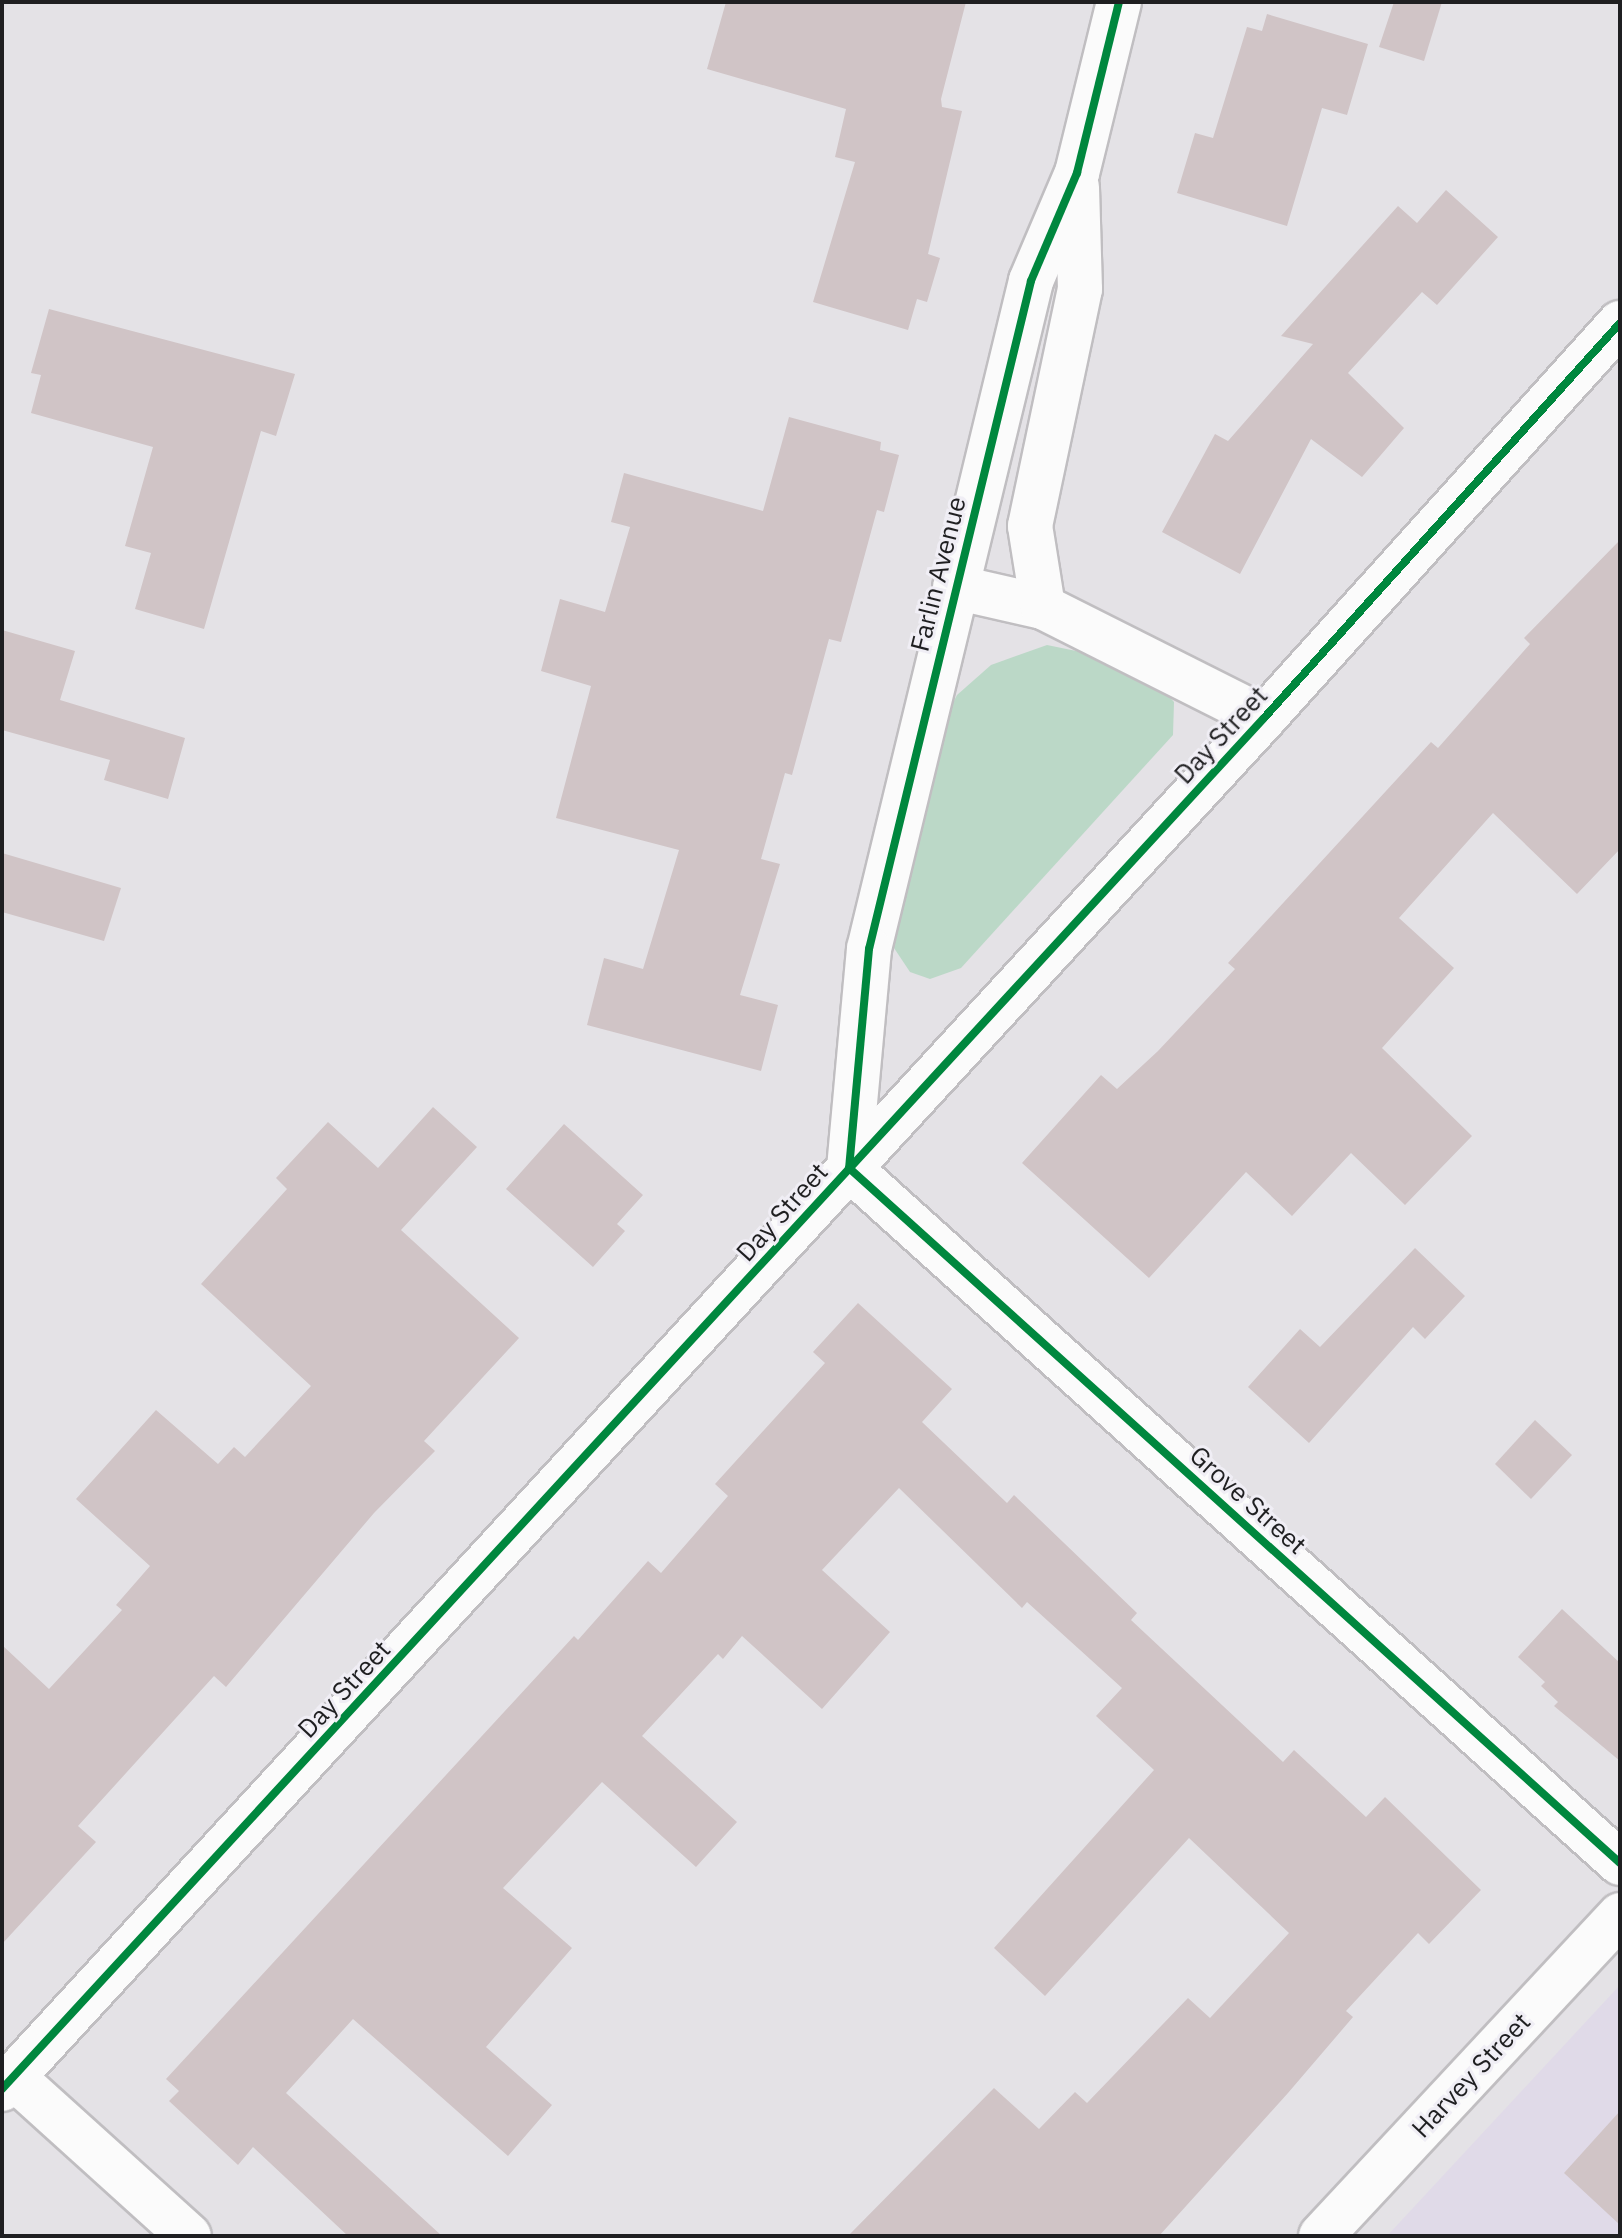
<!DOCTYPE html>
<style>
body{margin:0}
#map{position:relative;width:1622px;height:2238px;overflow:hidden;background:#e4e2e6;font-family:"IBM Plex Sans",sans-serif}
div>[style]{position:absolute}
.education>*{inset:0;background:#e0dae8}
.green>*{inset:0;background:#bbd8c7}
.building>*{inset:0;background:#d0c4c6}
.roads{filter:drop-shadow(2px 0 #c0bec1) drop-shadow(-2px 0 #c0bec1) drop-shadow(0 2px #c0bec1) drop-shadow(0 -2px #c0bec1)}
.street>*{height:44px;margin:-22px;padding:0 22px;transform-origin:22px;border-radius:22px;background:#fbfbfb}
.cycleway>*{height:8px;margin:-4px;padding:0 4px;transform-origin:4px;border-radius:4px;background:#00873e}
span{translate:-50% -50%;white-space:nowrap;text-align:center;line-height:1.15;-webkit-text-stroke:6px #f0eef5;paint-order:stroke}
.street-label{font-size:26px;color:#1f1f21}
.frame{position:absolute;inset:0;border:4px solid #1f1f21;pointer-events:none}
</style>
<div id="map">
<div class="education">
<div style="clip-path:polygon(1620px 1985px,1620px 2236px,1387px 2236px)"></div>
</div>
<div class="green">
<div style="clip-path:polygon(1047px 645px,1086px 653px,1163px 690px,1174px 702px,1173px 735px,961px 968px,930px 979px,910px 972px,894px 948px,895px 932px,948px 712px,957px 695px,991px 665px)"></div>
</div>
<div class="building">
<div style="clip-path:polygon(726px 2px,966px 2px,941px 99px,942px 107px,962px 111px,928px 254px,940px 258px,927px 302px,917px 299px,908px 330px,813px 302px,855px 162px,835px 157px,846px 109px,707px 69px)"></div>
<div style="clip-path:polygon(1394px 2px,1442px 2px,1424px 61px,1379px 47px)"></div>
<div style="clip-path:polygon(1267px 14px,1368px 44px,1347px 115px,1322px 108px,1287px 226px,1177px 193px,1195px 133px,1213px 138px,1247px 27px,1262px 31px)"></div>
<div style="clip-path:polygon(1446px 190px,1498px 237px,1437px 305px,1422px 292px,1348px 373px,1404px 428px,1362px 477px,1311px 439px,1240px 574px,1162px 532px,1215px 434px,1228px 441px,1313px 344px,1281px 336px,1398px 206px,1417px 223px)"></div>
<div style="clip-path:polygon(49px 309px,295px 374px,276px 436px,261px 431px,204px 629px,135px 609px,151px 553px,125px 546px,153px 447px,31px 413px,41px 375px,31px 373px)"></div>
<div style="clip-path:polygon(789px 417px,881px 442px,880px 450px,899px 455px,884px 512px,877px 510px,841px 642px,829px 639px,792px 775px,785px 773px,761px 859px,780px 864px,740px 995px,778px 1005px,761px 1071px,587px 1025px,604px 958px,643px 969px,679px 850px,556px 818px,591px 686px,541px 671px,560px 599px,605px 612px,630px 527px,611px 522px,624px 473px,763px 511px)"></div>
<div style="clip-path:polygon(1620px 540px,1620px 849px,1577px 894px,1493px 813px,1399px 918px,1454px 968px,1382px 1048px,1472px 1136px,1405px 1205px,1351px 1153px,1292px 1216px,1246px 1172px,1149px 1278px,1022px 1163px,1101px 1075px,1117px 1089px,1158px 1051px,1235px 969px,1228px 963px,1431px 742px,1438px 748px,1530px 644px,1524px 638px)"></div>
<div style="clip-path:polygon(2px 630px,75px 651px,60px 700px,185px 738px,168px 799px,104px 780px,110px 760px,2px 730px)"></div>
<div style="clip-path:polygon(2px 853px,121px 888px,104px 941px,2px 912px)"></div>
<div style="clip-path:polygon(433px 1107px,477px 1147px,401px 1230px,519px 1338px,424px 1441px,435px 1451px,374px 1513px,226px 1687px,214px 1676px,78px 1826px,96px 1842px,2px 1944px,2px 1645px,49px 1689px,122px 1610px,116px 1605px,150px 1566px,76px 1499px,156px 1410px,218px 1464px,234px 1447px,245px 1457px,311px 1386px,201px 1284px,287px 1189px,276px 1178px,328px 1122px,378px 1168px)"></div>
<div style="clip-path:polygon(564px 1124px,643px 1195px,617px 1224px,625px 1231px,593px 1267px,506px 1189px)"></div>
<div style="clip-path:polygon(1415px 1248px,1465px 1296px,1425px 1339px,1413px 1327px,1309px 1443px,1248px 1387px,1300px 1329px,1320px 1347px)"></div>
<div style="clip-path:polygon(858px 1303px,952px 1389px,922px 1422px,1007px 1503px,1014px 1495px,1137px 1613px,1131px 1620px,1283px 1762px,1294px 1750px,1366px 1817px,1385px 1797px,1481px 1890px,1429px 1944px,1418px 1933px,1346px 2011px,1353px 2017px,1288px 2093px,1159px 2236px,848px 2236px,994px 2088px,1039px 2129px,1075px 2092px,1087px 2103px,1188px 1998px,1210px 2018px,1289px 1933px,1189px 1838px,1045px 1996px,994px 1948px,1154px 1770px,1096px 1716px,1122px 1688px,1027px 1602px,1022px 1608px,899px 1488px,822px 1570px,890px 1632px,822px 1709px,742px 1636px,723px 1659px,718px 1654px,642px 1736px,737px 1822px,696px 1867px,602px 1782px,503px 1888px,572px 1948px,486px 2047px,552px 2105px,508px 2156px,353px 2019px,286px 2093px,442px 2236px,348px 2236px,253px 2147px,238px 2165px,169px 2101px,179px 2091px,166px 2079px,574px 1636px,578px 1640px,648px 1561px,661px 1573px,728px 1496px,715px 1484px,825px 1363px,813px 1352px)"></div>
<div style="clip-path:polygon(1535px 1420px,1572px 1455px,1531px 1499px,1495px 1464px)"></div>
<div style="clip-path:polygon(1562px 1609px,1620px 1663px,1620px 1761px,1554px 1706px,1558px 1702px,1541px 1686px,1545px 1682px,1518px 1657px)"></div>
<div style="clip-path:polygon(1620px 2111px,1620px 2225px,1564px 2173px)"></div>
</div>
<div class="roads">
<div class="street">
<div style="left:1119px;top:2px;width:176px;rotate:103.8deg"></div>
<div style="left:1077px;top:173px;width:117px;rotate:113.1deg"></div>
<div style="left:1031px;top:281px;width:687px;rotate:103.63deg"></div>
<div style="left:869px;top:949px;width:220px;rotate:95.2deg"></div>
<div style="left:849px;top:1168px;width:1038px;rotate:42.03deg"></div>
<div style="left:955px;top:587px;width:90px;rotate:12.8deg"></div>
<div style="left:1043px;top:607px;width:247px;rotate:26.7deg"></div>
<div style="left:1043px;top:607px;width:82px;rotate:-99.1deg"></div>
<div style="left:1030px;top:526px;width:242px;rotate:-78.1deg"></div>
<div style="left:1080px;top:289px;width:102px;rotate:-91.7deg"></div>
<div style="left:13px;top:2077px;width:237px;rotate:42.1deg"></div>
<div style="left:2px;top:2089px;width:1863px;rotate:-47.37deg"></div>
<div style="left:1264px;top:718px;width:532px;rotate:-47.97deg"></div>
<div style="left:1321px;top:2236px;width:439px;rotate:-47deg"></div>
</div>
</div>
<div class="cycleway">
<div style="left:1119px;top:2px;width:176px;rotate:103.8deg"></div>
<div style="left:1077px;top:173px;width:117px;rotate:113.1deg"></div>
<div style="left:1031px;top:281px;width:687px;rotate:103.63deg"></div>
<div style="left:869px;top:949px;width:220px;rotate:95.2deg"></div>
<div style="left:849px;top:1168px;width:1038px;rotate:42.03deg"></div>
<div style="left:2px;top:2089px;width:1863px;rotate:-47.37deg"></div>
<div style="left:1264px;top:718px;width:532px;rotate:-47.97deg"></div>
</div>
<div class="street-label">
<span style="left:938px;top:574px;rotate:-76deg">Farlin Avenue</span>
<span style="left:1221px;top:735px;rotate:-47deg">Day Street</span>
<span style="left:782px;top:1212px;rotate:-48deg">Day Street</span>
<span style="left:1248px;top:1500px;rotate:42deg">Grove Street</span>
<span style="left:344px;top:1689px;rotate:-47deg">Day Street</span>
<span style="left:1471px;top:2075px;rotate:-47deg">Harvey Street</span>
</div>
<div class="frame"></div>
</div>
